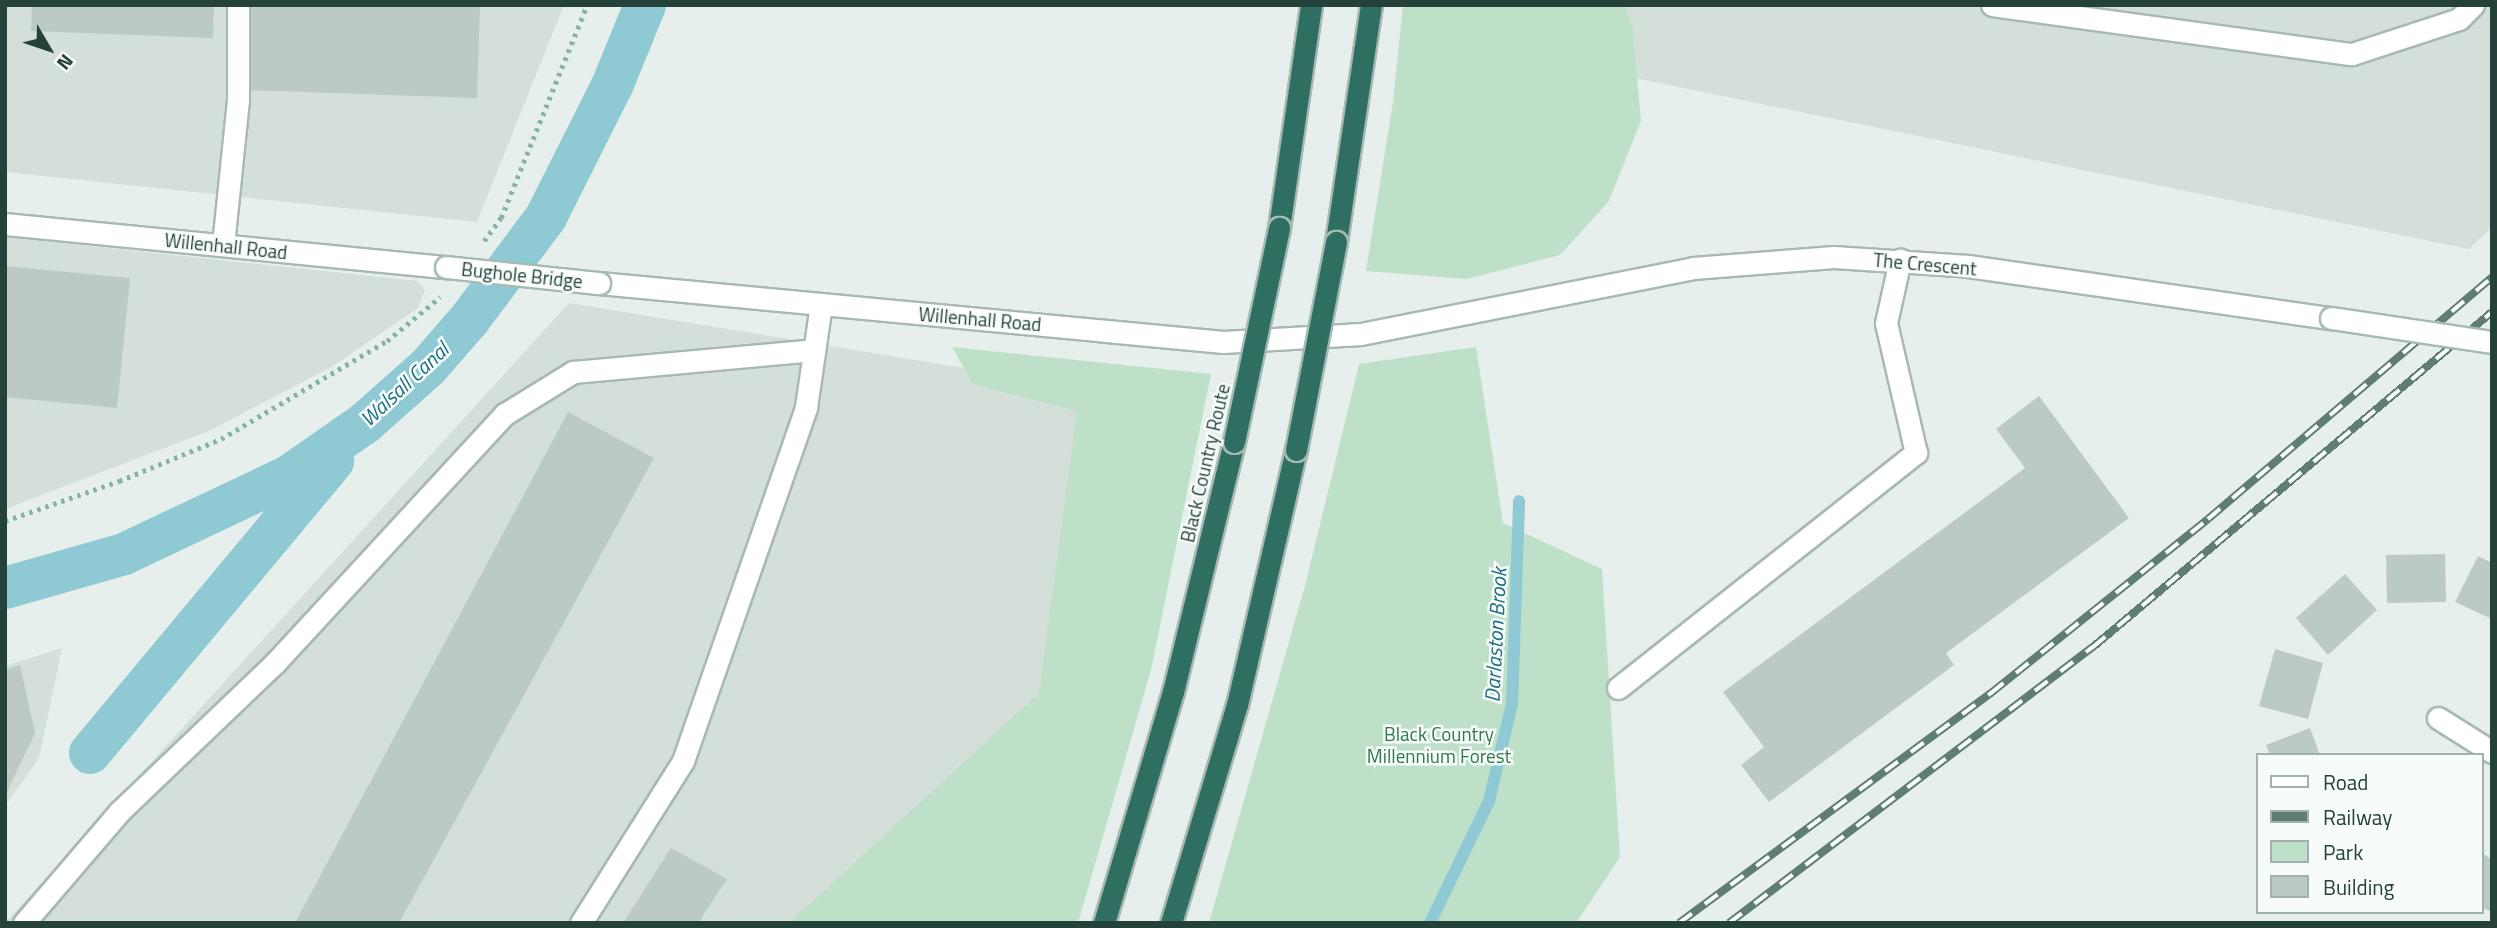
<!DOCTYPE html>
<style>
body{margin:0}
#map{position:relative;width:2497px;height:928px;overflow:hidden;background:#e6efeb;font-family:"Titillium Web",sans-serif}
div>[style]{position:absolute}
.built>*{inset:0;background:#d4dfda}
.green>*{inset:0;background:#bfe0c8}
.stream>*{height:12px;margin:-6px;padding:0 6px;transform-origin:6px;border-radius:6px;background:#8ec9d4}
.canal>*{height:42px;margin:-21px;padding:0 21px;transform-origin:21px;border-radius:21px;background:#8ec9d4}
.building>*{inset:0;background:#bbcac4}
.path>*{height:4.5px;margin-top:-2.25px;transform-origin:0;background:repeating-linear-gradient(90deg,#86b3a5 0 3.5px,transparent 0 8.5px)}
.roads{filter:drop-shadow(2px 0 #a8b8b2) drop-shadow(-2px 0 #a8b8b2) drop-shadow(0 2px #a8b8b2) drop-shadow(0 -2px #a8b8b2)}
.lane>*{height:21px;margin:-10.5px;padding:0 10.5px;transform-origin:10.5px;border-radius:10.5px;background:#fff}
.street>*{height:21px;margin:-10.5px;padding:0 10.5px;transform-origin:10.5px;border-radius:10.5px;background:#fff}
.secondary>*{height:21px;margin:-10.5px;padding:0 10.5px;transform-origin:10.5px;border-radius:10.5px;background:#fff}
.highway>*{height:21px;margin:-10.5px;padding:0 10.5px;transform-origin:10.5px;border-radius:10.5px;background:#2f6f62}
.rail>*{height:8px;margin-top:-4px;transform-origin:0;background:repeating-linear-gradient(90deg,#f7fbf9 0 16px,#5f7d75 0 32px);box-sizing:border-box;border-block:2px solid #5f7d75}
.bridges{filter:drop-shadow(2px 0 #a4bbb3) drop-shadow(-2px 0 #a4bbb3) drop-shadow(0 2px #a4bbb3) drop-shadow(0 -2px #a4bbb3)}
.secondary-bridge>*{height:21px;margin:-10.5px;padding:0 10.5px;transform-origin:10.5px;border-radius:10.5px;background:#fff}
.highway-bridge>*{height:21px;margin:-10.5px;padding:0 10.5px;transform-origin:10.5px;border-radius:10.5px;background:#2f6f62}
span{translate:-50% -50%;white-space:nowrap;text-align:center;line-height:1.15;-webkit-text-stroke:5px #f7fbf9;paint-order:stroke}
.street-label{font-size:19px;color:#24423a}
.park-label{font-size:19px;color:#2d7a4b}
.water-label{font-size:21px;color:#1c6f80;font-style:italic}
.frame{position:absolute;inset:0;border:7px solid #24423a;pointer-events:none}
.legend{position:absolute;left:2256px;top:753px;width:228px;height:161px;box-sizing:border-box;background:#f7fbf9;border:2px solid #a3b1ad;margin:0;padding:9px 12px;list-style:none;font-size:21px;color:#24423a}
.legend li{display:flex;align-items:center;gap:14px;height:35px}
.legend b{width:35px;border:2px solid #a3b1ad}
.north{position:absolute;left:14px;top:14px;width:70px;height:70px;-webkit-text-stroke:5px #f7fbf9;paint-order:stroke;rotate:129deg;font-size:19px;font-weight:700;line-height:28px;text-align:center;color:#24423a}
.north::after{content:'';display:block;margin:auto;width:24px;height:32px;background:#24423a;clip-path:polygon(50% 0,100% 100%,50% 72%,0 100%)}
</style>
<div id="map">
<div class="built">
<div style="clip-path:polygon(5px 5px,564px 5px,477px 222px,5px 172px)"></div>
<div style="clip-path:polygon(1448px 5px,2492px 5px,2492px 227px,2469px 249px,1445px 39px)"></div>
<div style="clip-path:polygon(5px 237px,418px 281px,425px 290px,418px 308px,333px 366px,209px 431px,5px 509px)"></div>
<div style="clip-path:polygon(569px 303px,1079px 387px,1055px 708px,793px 923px,5px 923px)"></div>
<div style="clip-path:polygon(62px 648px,39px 758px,5px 806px,5px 666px)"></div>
</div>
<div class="green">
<div style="clip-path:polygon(1403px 5px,1624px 5px,1632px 24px,1641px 121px,1609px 201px,1560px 255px,1467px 279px,1366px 271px,1393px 102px)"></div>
<div style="clip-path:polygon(952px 347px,1211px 374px,1151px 670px,1078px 923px,789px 923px,1039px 693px,1077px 411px,973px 384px)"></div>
<div style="clip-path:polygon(1476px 347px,1503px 523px,1602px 569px,1620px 857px,1576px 923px,1209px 923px,1306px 582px,1359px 364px)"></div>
</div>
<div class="stream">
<div style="left:1430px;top:923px;width:136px;rotate:-64.2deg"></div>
<div style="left:1489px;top:801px;width:100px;rotate:-76.7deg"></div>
<div style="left:1512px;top:704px;width:203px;rotate:-88deg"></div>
</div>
<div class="canal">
<div style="left:5px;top:588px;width:124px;rotate:-15.9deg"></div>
<div style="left:124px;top:554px;width:183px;rotate:-25.3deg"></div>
<div style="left:289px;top:476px;width:93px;rotate:-34.9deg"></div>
<div style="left:365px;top:423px;width:84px;rotate:-41.6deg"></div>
<div style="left:428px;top:367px;width:62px;rotate:-48.9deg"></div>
<div style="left:469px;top:320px;width:129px;rotate:-53.2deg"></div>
<div style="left:546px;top:217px;width:147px;rotate:-63.3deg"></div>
<div style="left:612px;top:86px;width:87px;rotate:-67.8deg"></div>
<div style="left:90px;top:753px;width:380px;rotate:-50.2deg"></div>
</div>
<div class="building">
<div style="clip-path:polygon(32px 5px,214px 5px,213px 38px,31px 31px)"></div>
<div style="clip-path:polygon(248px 5px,480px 5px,477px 98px,245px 90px)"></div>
<div style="clip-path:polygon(5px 266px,130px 278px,117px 408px,5px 397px)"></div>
<div style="clip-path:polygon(2039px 396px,2129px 518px,1946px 653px,1954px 665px,1769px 802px,1741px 765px,1764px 747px,1723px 692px,2025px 468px,1996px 429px)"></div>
<div style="clip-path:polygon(568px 412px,654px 458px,399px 923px,295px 923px)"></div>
<div style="clip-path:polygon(2445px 554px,2446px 602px,2387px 603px,2386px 555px)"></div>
<div style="clip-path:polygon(2478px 556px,2492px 563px,2492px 619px,2455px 602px)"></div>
<div style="clip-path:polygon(2345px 574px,2377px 610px,2328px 655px,2296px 618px)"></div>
<div style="clip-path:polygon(2275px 649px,2323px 663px,2308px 719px,2259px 706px)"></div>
<div style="clip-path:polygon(20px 665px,35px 733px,5px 796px,5px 670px)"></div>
<div style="clip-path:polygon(2310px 728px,2320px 755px,2270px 755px,2266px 745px)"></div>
<div style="clip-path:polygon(671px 848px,727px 879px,698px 923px,623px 923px)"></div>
<div style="clip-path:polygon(2481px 853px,2492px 859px,2492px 912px,2481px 907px)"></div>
</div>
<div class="path">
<div style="left:484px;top:241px;width:29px;rotate:-54deg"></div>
<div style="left:501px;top:218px;width:230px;rotate:-68deg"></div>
<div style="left:5px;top:521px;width:121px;rotate:-19.3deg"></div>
<div style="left:119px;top:481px;width:110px;rotate:-22.4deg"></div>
<div style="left:221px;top:439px;width:193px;rotate:-30.6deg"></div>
<div style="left:387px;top:341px;width:69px;rotate:-39.7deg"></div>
</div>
<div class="roads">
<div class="lane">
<div style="left:1992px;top:5px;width:363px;rotate:7.8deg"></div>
<div style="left:2352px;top:54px;width:113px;rotate:-18.1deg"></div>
<div style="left:2459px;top:19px;width:20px;rotate:-45deg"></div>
<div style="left:223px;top:245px;width:146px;rotate:-84.1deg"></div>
<div style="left:238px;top:100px;width:95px;rotate:-90deg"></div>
<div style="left:1618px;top:688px;width:380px;rotate:-38.3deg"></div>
<div style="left:1916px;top:453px;width:133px;rotate:-103deg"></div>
<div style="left:1886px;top:323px;width:65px;rotate:-77.5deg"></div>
<div style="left:24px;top:923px;width:146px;rotate:-49.4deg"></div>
<div style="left:119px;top:812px;width:216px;rotate:-43.7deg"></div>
<div style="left:275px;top:663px;width:339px;rotate:-47.3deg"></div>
<div style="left:505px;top:414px;width:80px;rotate:-31.7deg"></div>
<div style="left:573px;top:372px;width:242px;rotate:-5.2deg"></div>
<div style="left:581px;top:923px;width:191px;rotate:-57.8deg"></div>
<div style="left:683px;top:761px;width:375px;rotate:-70.8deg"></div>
<div style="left:806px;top:407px;width:104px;rotate:-81.7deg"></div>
</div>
<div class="street">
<div style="left:2438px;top:718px;width:64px;rotate:32.2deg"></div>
</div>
<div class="secondary">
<div style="left:5px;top:224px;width:443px;rotate:5.6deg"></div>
<div style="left:599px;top:283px;width:627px;rotate:5.4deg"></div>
<div style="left:1223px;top:342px;width:138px;rotate:-3.3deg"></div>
<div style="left:1361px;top:334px;width:338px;rotate:-11.2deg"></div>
<div style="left:1693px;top:268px;width:141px;rotate:-4.5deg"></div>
<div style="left:1834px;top:257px;width:134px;rotate:3.8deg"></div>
<div style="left:1968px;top:266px;width:367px;rotate:8.2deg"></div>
</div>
<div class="highway">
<div style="left:1279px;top:228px;width:225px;rotate:-81.8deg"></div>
<div style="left:1336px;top:242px;width:240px;rotate:-81.6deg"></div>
<div style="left:1104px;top:923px;width:241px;rotate:-73.4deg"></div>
<div style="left:1173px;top:692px;width:257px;rotate:-76.3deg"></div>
<div style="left:1171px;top:923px;width:228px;rotate:-73.2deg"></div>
<div style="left:1237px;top:705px;width:262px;rotate:-77deg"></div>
</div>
</div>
<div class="rail">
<div style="left:1679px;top:923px;width:388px;rotate:-36.4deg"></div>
<div style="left:1991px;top:693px;width:278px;rotate:-38.7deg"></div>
<div style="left:2208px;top:519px;width:373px;rotate:-40.4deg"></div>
<div style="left:1729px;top:923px;width:457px;rotate:-37.2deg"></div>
<div style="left:2093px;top:647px;width:521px;rotate:-40.02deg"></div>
</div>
<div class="bridges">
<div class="secondary-bridge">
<div style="left:446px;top:267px;width:154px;rotate:6deg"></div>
<div style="left:2331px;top:318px;width:163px;rotate:8.5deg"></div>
</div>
<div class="highway-bridge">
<div style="left:1234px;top:442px;width:219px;rotate:-78.1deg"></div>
<div style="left:1296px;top:450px;width:212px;rotate:-79.1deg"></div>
</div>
</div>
<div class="street-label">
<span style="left:226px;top:246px;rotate:6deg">Willenhall Road</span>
<span style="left:1925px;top:264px;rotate:5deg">The Crescent</span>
<span style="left:522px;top:275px;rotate:6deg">Bughole Bridge</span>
<span style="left:980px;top:319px;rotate:5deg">Willenhall Road</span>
<span style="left:1205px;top:463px;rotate:-77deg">Black Country Route</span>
</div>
<div class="park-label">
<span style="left:1439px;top:745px">Black Country<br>Millennium Forest</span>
</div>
<div class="water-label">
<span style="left:404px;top:384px;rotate:-43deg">Walsall Canal</span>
<span style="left:1495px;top:635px;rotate:-87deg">Darlaston Brook</span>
</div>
<div class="frame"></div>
<ul class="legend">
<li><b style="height:9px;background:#fff"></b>Road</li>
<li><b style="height:9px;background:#5f7d75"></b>Railway</li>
<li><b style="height:19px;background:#bfe0c8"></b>Park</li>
<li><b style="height:19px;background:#bbcac4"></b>Building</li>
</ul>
<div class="north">N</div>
</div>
